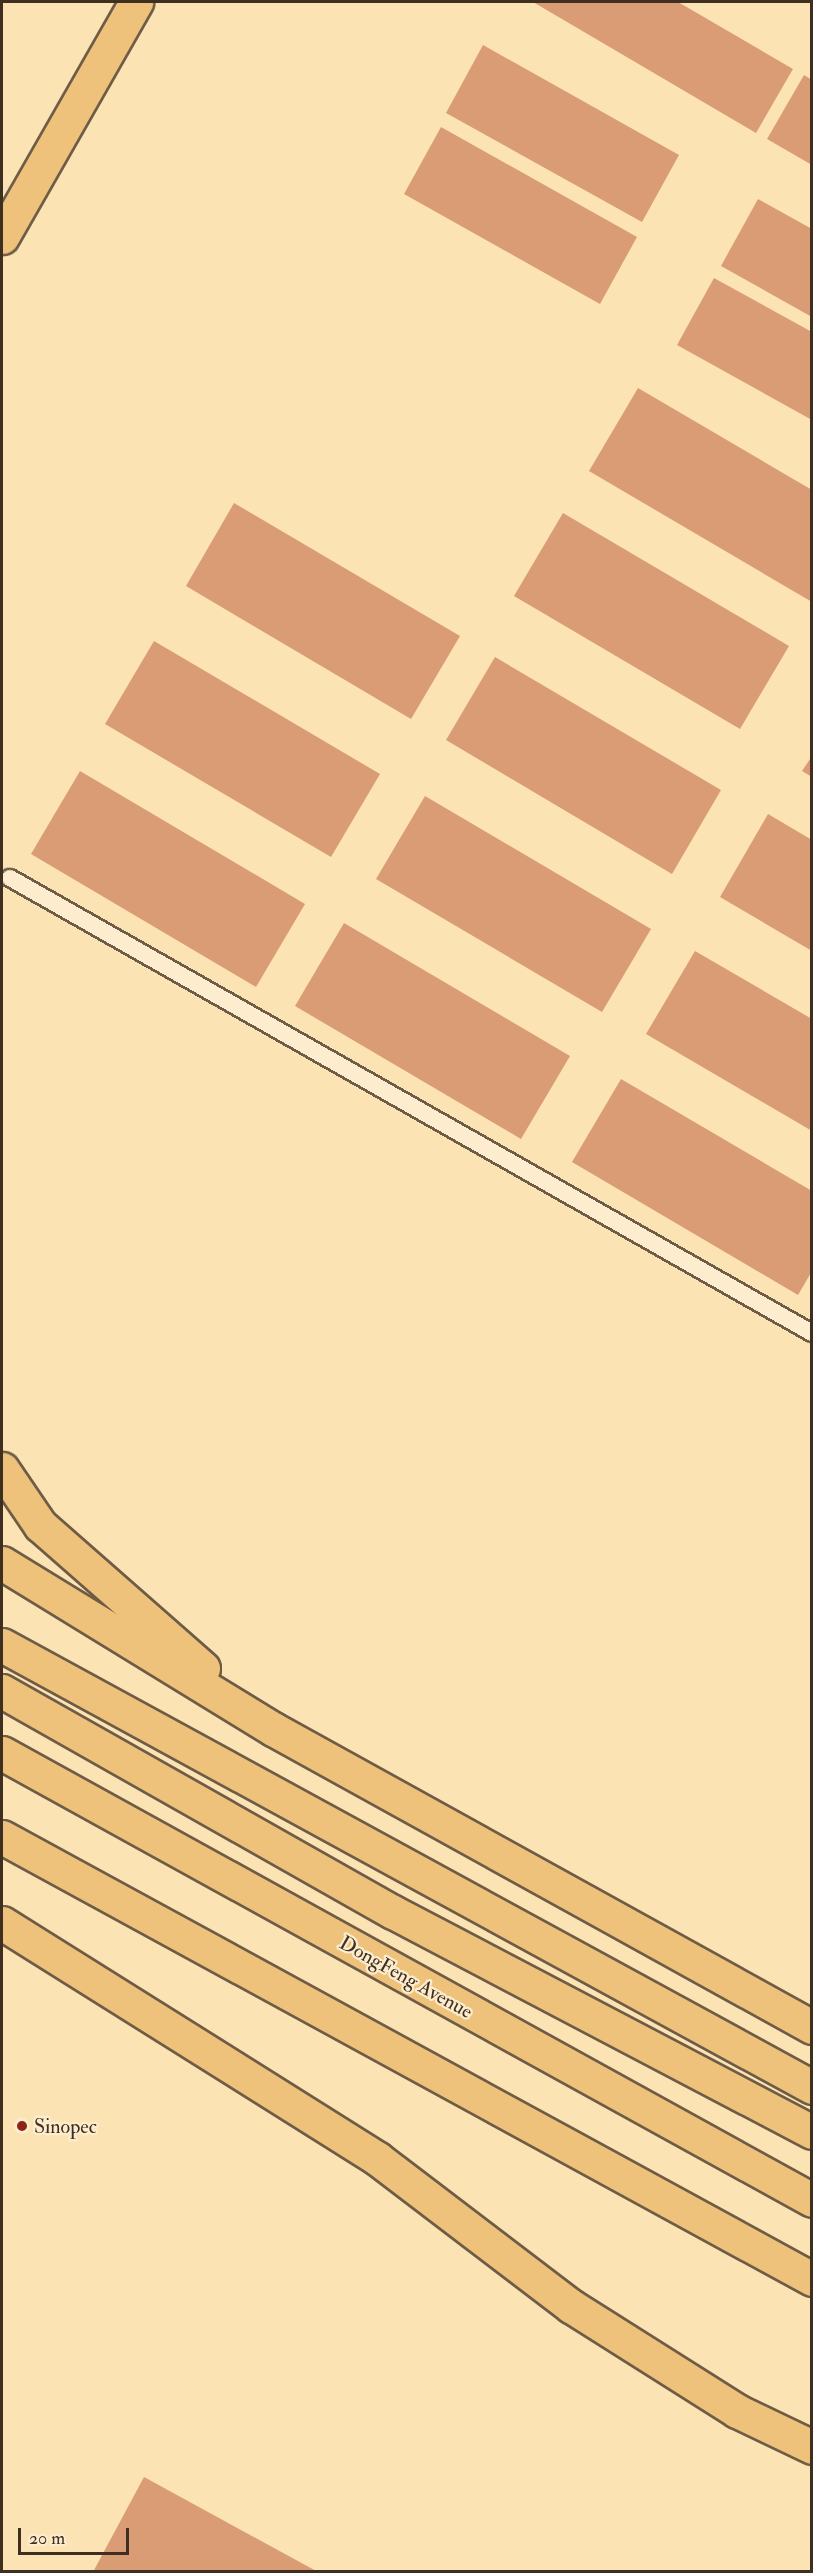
<!DOCTYPE html>
<style>
body{margin:0}
#map{position:relative;width:813px;height:2573px;overflow:hidden;background:#fce3b3;font-family:"IM FELL Double Pica",serif}
div>[style]{position:absolute}
.building>*{inset:0;background:#da9c74}
.roads{filter:drop-shadow(2px 0 #6e5c46) drop-shadow(-2px 0 #6e5c46) drop-shadow(0 2px #6e5c46) drop-shadow(0 -2px #6e5c46)}
.lane>*{height:16px;margin:-8px;padding:0 8px;transform-origin:8px;border-radius:8px;background:#fdedce}
.primary>*{height:33px;margin:-16.5px;padding:0 16.5px;transform-origin:16.5px;border-radius:16.5px;background:#eec27a}
.highway>*{height:33px;margin:-16.5px;padding:0 16.5px;transform-origin:16.5px;border-radius:16.5px;background:#eec27a}
.dots>*{width:16px;height:16px;translate:-50% -50%;box-sizing:border-box;border:3px solid #fdedce;border-radius:50%}
span{translate:-50% -50%;white-space:nowrap;text-align:center;line-height:1.15;-webkit-text-stroke:4.5px #fdedce;paint-order:stroke}
.street-label{font-size:20px;color:#3f2f21}
.poi-label{font-size:20px;color:#3f2f21}
.left{translate:0 -50%;text-align:left}
.frame{position:absolute;inset:0;border:3px solid #3f2f21;pointer-events:none}
.scale{position:absolute;left:18px;top:2528px;width:111px;height:27px;box-sizing:border-box;border:3px solid #3f2f21;border-top:0;padding-left:8px;font-size:18px;line-height:21px;white-space:nowrap;color:#3f2f21;-webkit-text-stroke:4px #fdedce;paint-order:stroke}
</style>
<div id="map">
<div class="building">
<div style="clip-path:polygon(533px 2px,678px 2px,793px 69px,756px 133px)"></div>
<div style="clip-path:polygon(483px 45px,679px 155px,642px 222px,446px 113px)"></div>
<div style="clip-path:polygon(804px 75px,812px 80px,812px 165px,767px 139px)"></div>
<div style="clip-path:polygon(441px 127px,637px 237px,600px 304px,404px 194px)"></div>
<div style="clip-path:polygon(758px 199px,812px 229px,812px 317px,721px 266px)"></div>
<div style="clip-path:polygon(714px 278px,812px 332px,812px 420px,677px 345px)"></div>
<div style="clip-path:polygon(638px 388px,812px 490px,812px 602px,589px 471px)"></div>
<div style="clip-path:polygon(234px 503px,460px 636px,411px 719px,186px 586px)"></div>
<div style="clip-path:polygon(563px 513px,789px 646px,740px 729px,514px 596px)"></div>
<div style="clip-path:polygon(154px 641px,380px 774px,331px 857px,105px 724px)"></div>
<div style="clip-path:polygon(495px 657px,721px 790px,672px 874px,446px 740px)"></div>
<div style="clip-path:polygon(812px 756px,812px 777px,802px 771px)"></div>
<div style="clip-path:polygon(80px 771px,305px 904px,256px 987px,31px 854px)"></div>
<div style="clip-path:polygon(425px 796px,651px 929px,602px 1012px,376px 879px)"></div>
<div style="clip-path:polygon(768px 814px,812px 840px,812px 951px,720px 897px)"></div>
<div style="clip-path:polygon(344px 923px,570px 1056px,521px 1139px,295px 1006px)"></div>
<div style="clip-path:polygon(695px 951px,812px 1019px,812px 1131px,646px 1034px)"></div>
<div style="clip-path:polygon(621px 1079px,812px 1191px,812px 1271px,798px 1295px,572px 1162px)"></div>
<div style="clip-path:polygon(144px 2477px,318px 2572px,93px 2572px)"></div>
</div>
<div class="roads">
<div class="lane">
<div style="left:10px;top:878px;width:922px;rotate:29.57deg"></div>
</div>
<div class="primary">
<div style="left:2px;top:1645px;width:923px;rotate:28.62deg"></div>
<div style="left:2px;top:1837px;width:923px;rotate:28.62deg"></div>
</div>
<div class="highway">
<div style="left:2px;top:237px;width:271px;rotate:-60.3deg"></div>
<div style="left:2px;top:1469px;width:68px;rotate:55.8deg"></div>
<div style="left:40px;top:1525px;width:217px;rotate:41.3deg"></div>
<div style="left:2px;top:1563px;width:318px;rotate:31.5deg"></div>
<div style="left:273px;top:1729px;width:616px;rotate:28.94deg"></div>
<div style="left:2px;top:1691px;width:449px;rotate:29.5deg"></div>
<div style="left:393px;top:1912px;width:473px;rotate:27.7deg"></div>
<div style="left:2px;top:1753px;width:925px;rotate:28.89deg"></div>
<div style="left:2px;top:1923px;width:444px;rotate:32.1deg"></div>
<div style="left:378px;top:2159px;width:243px;rotate:37.3deg"></div>
<div style="left:571px;top:2306px;width:196px;rotate:32.3deg"></div>
<div style="left:737px;top:2411px;width:83px;rotate:25.6deg"></div>
</div>
</div>
<div class="dots">
<div style="left:22px;top:2126px;background:#8f2418"></div>
</div>
<div class="street-label">
<span style="left:406px;top:1977px;rotate:29deg">DongFeng Avenue</span>
</div>
<div class="poi-label">
<span class="left" style="left:34px;top:2126px">Sinopec</span>
</div>
<div class="frame"></div>
<div class="scale">20 m</div>
</div>
